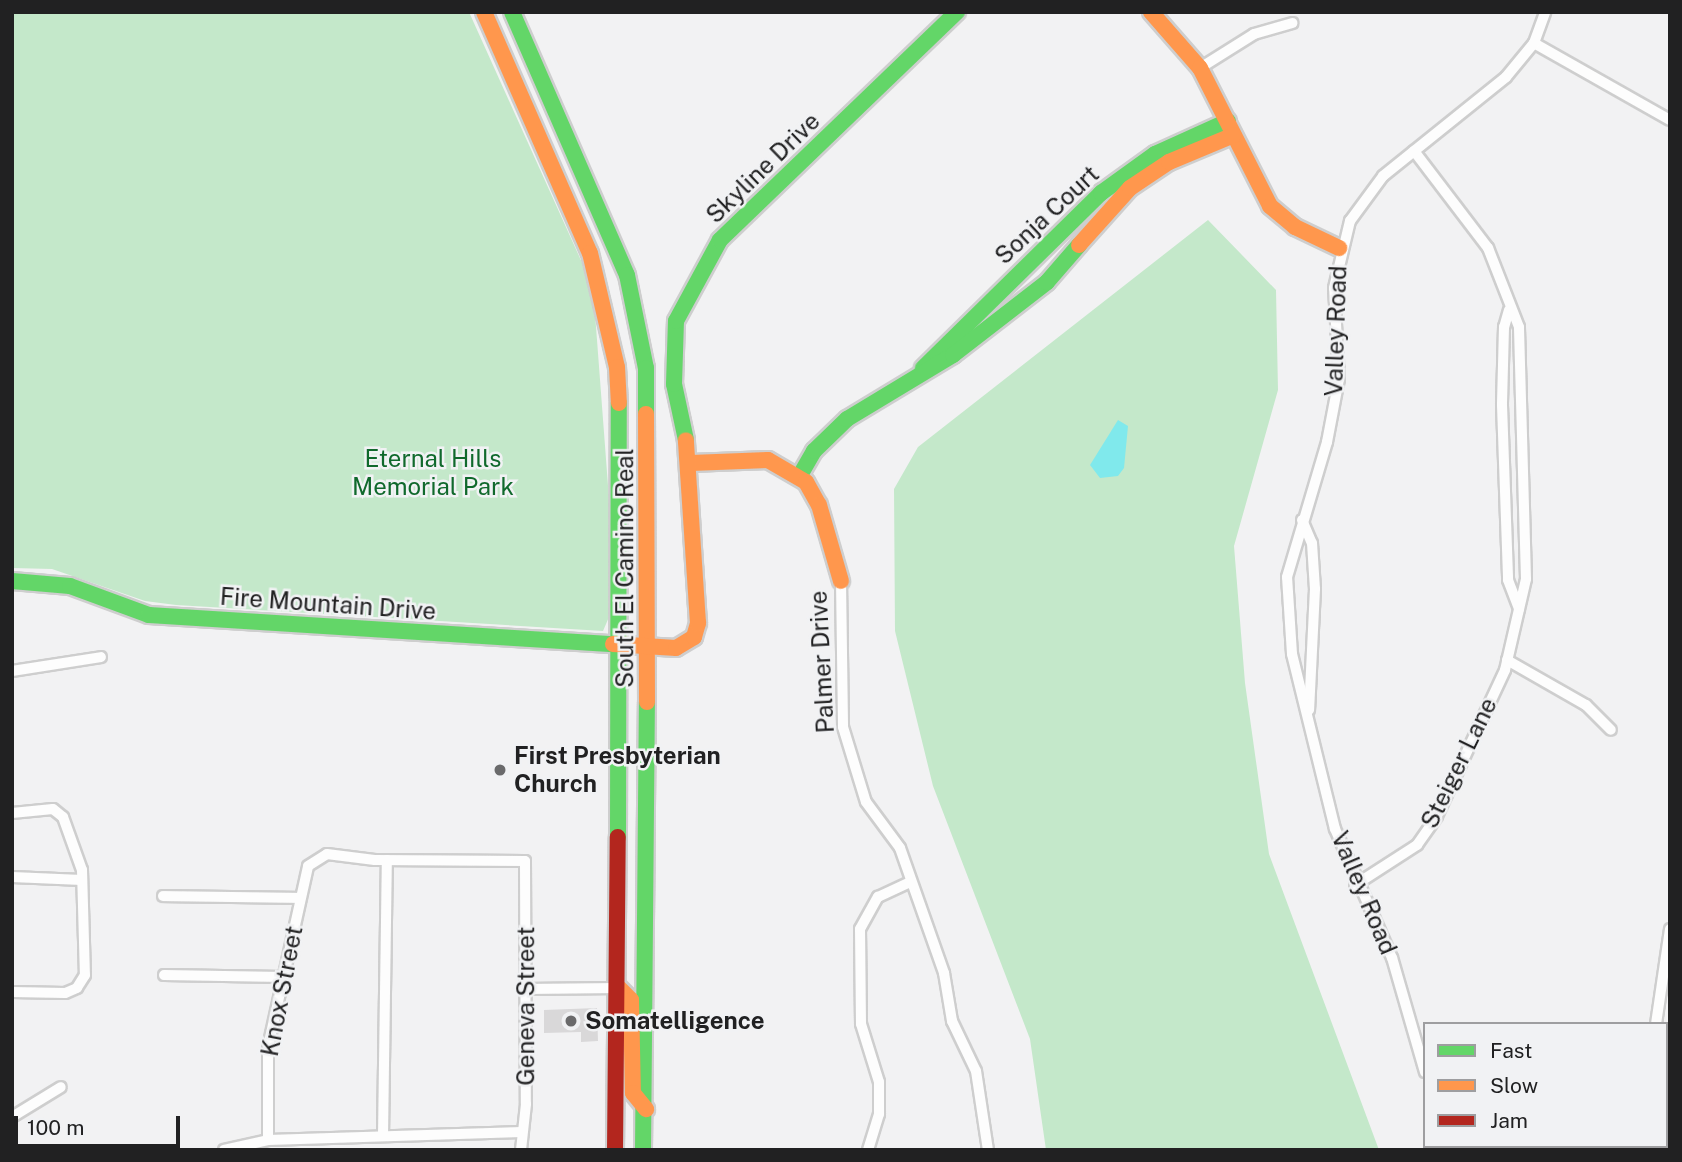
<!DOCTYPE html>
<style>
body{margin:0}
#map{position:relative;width:1682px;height:1162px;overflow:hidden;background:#f2f2f3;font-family:"Public Sans",sans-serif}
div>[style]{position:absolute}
.green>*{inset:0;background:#c4e8ca}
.water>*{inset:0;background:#80e9ec}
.building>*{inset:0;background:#d9d8d9}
.roads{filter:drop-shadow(2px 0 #cecece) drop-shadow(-2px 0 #cecece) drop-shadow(0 2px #cecece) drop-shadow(0 -2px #cecece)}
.street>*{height:10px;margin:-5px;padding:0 5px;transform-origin:5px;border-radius:5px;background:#fdfdfd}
.fast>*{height:16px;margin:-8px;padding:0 8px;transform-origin:8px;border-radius:8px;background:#63d668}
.slow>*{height:16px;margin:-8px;padding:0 8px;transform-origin:8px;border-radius:8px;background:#ff974d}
.jam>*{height:16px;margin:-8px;padding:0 8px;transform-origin:8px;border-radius:8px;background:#b3261e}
.dots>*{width:19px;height:19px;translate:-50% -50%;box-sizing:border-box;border:4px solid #f1f2f4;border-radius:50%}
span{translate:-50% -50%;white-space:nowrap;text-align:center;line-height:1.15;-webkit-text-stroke:5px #f1f2f4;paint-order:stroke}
.street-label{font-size:24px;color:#212122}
.park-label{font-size:24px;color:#10692c}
.poi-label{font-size:24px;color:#212122;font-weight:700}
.left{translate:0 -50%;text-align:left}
.frame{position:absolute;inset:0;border:14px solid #212122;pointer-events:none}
.legend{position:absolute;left:1423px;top:1022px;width:245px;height:126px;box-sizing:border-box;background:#f1f2f4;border:2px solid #9e9ea0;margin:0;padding:9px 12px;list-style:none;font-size:21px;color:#212122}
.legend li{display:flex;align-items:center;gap:14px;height:35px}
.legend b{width:35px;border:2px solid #9e9ea0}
.scale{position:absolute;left:14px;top:1116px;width:166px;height:32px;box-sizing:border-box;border:4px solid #212122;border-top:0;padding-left:9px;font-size:21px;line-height:24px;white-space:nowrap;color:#212122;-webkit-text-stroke:5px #f1f2f4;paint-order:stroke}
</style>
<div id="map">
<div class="green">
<div style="clip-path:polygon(12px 12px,469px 12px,593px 287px,610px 512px,609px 617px,603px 631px,176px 605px,145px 601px,52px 569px,12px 568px)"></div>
<div style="clip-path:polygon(1208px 220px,1276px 290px,1278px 390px,1234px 546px,1245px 683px,1269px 854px,1379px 1150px,1046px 1150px,1030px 1039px,933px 786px,895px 631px,894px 489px,918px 447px)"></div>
</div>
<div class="water">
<div style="clip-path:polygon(1118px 420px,1128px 426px,1124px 468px,1118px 476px,1100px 478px,1090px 465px)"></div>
</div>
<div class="building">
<div style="clip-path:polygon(597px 1008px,598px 1041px,581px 1042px,581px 1032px,544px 1033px,544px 1010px)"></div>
</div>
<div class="roads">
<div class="street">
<div style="left:1534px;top:43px;width:156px;rotate:29.5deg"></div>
<div style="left:1200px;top:68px;width:64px;rotate:-32.2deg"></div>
<div style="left:1254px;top:34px;width:40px;rotate:-16deg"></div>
<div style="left:1509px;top:310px;width:18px;rotate:106deg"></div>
<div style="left:1504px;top:327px;width:78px;rotate:91.5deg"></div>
<div style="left:1502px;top:405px;width:175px;rotate:88deg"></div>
<div style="left:1508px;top:580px;width:31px;rotate:69deg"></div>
<div style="left:1302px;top:520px;width:25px;rotate:67deg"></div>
<div style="left:1312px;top:543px;width:46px;rotate:86.3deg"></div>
<div style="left:1315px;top:589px;width:121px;rotate:92.8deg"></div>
<div style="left:841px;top:581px;width:146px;rotate:89.2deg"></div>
<div style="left:843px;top:727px;width:78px;rotate:73deg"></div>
<div style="left:866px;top:802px;width:57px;rotate:53.5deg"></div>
<div style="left:900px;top:848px;width:133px;rotate:70.6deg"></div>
<div style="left:944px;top:973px;width:49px;rotate:80.5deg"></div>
<div style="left:952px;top:1021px;width:55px;rotate:64.4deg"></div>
<div style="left:976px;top:1071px;width:80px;rotate:81.4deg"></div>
<div style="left:1507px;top:660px;width:91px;rotate:29.7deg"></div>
<div style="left:1586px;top:705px;width:35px;rotate:45deg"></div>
<div style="left:12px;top:671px;width:90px;rotate:-8.9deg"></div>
<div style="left:12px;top:813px;width:41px;rotate:-5.6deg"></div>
<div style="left:53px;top:809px;width:13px;rotate:39deg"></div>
<div style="left:63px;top:817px;width:56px;rotate:70.3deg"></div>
<div style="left:82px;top:870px;width:105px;rotate:88.4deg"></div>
<div style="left:85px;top:975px;width:15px;rotate:122deg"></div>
<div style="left:77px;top:988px;width:13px;rotate:157deg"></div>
<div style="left:65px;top:993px;width:53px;rotate:-178.9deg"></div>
<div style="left:12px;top:877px;width:70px;rotate:2.5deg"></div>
<div style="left:1355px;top:885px;width:74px;rotate:-32.8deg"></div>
<div style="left:1417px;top:845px;width:35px;rotate:-55deg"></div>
<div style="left:1437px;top:816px;width:161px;rotate:-65deg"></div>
<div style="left:1505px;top:670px;width:93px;rotate:-77deg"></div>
<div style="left:1526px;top:579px;width:252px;rotate:-91.6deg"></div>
<div style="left:1519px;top:327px;width:85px;rotate:-111.4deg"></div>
<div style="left:1488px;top:248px;width:122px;rotate:-127.3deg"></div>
<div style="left:163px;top:896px;width:137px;rotate:0.8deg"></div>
<div style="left:164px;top:975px;width:119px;rotate:1deg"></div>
<div style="left:525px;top:989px;width:94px;rotate:-0.6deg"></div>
<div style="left:1656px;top:1024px;width:96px;rotate:-81.6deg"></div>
<div style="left:1425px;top:1072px;width:119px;rotate:-106.1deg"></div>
<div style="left:1392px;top:958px;width:141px;rotate:-113.8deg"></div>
<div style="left:1335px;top:829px;width:180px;rotate:-103.8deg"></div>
<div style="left:1292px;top:654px;width:77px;rotate:-93.7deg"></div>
<div style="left:1287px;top:577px;width:141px;rotate:-73.5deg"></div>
<div style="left:1327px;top:442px;width:64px;rotate:-79.2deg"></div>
<div style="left:1339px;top:379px;width:91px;rotate:-93.1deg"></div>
<div style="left:1334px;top:288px;width:69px;rotate:-76.6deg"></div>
<div style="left:1350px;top:221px;width:56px;rotate:-53.7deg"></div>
<div style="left:1383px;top:176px;width:158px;rotate:-38.8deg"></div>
<div style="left:1506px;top:77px;width:44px;rotate:-50.5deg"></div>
<div style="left:1534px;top:43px;width:33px;rotate:-70deg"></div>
<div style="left:12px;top:1117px;width:57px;rotate:-31.5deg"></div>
<div style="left:383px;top:1136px;width:276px;rotate:-89.2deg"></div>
<div style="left:268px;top:1140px;width:93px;rotate:-90deg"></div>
<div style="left:268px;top:1047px;width:185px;rotate:-77.5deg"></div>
<div style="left:308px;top:866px;width:22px;rotate:-32deg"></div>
<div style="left:327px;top:854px;width:48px;rotate:7.1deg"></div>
<div style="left:375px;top:860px;width:150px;rotate:0.4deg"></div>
<div style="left:525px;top:861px;width:243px;rotate:89.8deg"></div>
<div style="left:526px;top:1104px;width:46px;rotate:96.2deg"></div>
<div style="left:1446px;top:1146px;width:4px;rotate:76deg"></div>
<div style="left:224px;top:1150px;width:45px;rotate:-12.8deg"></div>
<div style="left:268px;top:1140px;width:254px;rotate:-1.8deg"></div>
<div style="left:868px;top:1150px;width:38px;rotate:-73deg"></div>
<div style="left:879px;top:1114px;width:32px;rotate:-90deg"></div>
<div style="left:879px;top:1082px;width:61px;rotate:-107.2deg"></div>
<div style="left:861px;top:1024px;width:95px;rotate:-90.6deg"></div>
<div style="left:860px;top:929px;width:37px;rotate:-61deg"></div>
<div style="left:878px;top:897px;width:35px;rotate:-25deg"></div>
<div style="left:1640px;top:1150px;width:4px;rotate:-90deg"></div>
</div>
<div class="fast">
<div style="left:512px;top:12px;width:287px;rotate:66.4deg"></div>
<div style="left:627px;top:275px;width:95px;rotate:78.5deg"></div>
<div style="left:646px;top:368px;width:46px;rotate:90deg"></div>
<div style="left:923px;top:368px;width:250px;rotate:-44.5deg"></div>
<div style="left:1101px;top:193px;width:67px;rotate:-35.8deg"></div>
<div style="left:1155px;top:154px;width:80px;rotate:-24.3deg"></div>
<div style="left:686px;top:440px;width:57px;rotate:-102.1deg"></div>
<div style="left:674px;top:384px;width:63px;rotate:-88.2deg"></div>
<div style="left:676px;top:321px;width:92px;rotate:-61.5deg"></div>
<div style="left:720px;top:240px;width:329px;rotate:-43.9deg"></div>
<div style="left:799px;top:477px;width:30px;rotate:-60deg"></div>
<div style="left:814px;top:451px;width:46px;rotate:-44.1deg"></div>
<div style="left:847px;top:419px;width:124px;rotate:-31.1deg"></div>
<div style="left:953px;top:355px;width:119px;rotate:-37.8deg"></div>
<div style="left:1047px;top:282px;width:49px;rotate:-49.1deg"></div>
<div style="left:12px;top:581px;width:58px;rotate:4.9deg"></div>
<div style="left:70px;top:586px;width:84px;rotate:20.2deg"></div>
<div style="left:149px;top:615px;width:465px;rotate:3.6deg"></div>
<div style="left:618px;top:837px;width:434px;rotate:-89.9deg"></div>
<div style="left:643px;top:1150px;width:448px;rotate:-89.5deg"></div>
</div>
<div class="slow">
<div style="left:484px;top:12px;width:263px;rotate:66.3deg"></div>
<div style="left:590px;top:253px;width:117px;rotate:76.7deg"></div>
<div style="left:617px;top:367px;width:36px;rotate:87deg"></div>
<div style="left:1151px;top:12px;width:74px;rotate:48.8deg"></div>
<div style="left:1200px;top:68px;width:155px;rotate:63.1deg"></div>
<div style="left:1270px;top:206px;width:33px;rotate:40deg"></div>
<div style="left:1295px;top:227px;width:49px;rotate:25.5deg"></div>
<div style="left:1079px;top:245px;width:76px;rotate:-48.2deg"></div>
<div style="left:1130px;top:188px;width:47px;rotate:-33.7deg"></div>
<div style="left:1169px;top:162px;width:70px;rotate:-22.6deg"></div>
<div style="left:646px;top:414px;width:288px;rotate:89.8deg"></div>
<div style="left:691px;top:463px;width:77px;rotate:-2.2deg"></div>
<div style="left:768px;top:460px;width:44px;rotate:30.1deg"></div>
<div style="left:806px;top:482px;width:26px;rotate:61deg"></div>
<div style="left:819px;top:505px;width:79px;rotate:73.9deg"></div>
<div style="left:613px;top:644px;width:63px;rotate:3.6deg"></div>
<div style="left:676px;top:648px;width:21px;rotate:-31deg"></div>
<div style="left:694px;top:637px;width:15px;rotate:-74deg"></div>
<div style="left:698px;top:623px;width:183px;rotate:-93.8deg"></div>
<div style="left:619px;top:988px;width:17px;rotate:45deg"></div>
<div style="left:631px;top:1000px;width:93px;rotate:88.8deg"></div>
<div style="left:633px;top:1093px;width:21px;rotate:51deg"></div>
</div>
<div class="jam">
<div style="left:615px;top:1150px;width:313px;rotate:-89.5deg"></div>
</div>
</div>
<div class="dots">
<div style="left:500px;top:770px;background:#6a6a6b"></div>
<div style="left:571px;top:1021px;background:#6a6a6b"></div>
</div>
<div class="street-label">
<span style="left:763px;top:168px;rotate:-44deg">Skyline Drive</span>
<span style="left:1047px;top:215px;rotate:-43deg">Sonja Court</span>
<span style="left:1336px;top:331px;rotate:-88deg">Valley Road</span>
<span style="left:625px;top:568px;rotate:-90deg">South El Camino Real</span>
<span style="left:328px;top:604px;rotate:4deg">Fire Mountain Drive</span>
<span style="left:822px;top:662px;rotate:-93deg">Palmer Drive</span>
<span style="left:1459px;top:763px;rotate:-64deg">Steiger Lane</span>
<span style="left:1364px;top:893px;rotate:67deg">Valley Road</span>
<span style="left:282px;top:991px;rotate:-79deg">Knox Street</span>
<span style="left:526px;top:1006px;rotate:-90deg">Geneva Street</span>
</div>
<div class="park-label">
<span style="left:433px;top:473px">Eternal Hills<br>Memorial Park</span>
</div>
<div class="poi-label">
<span class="left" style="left:514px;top:770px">First Presbyterian<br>Church</span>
<span class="left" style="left:585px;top:1021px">Somatelligence</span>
</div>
<div class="frame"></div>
<ul class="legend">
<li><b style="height:9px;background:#63d668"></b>Fast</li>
<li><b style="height:9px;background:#ff974d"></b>Slow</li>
<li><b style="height:9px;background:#b3261e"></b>Jam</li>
</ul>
<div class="scale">100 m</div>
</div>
